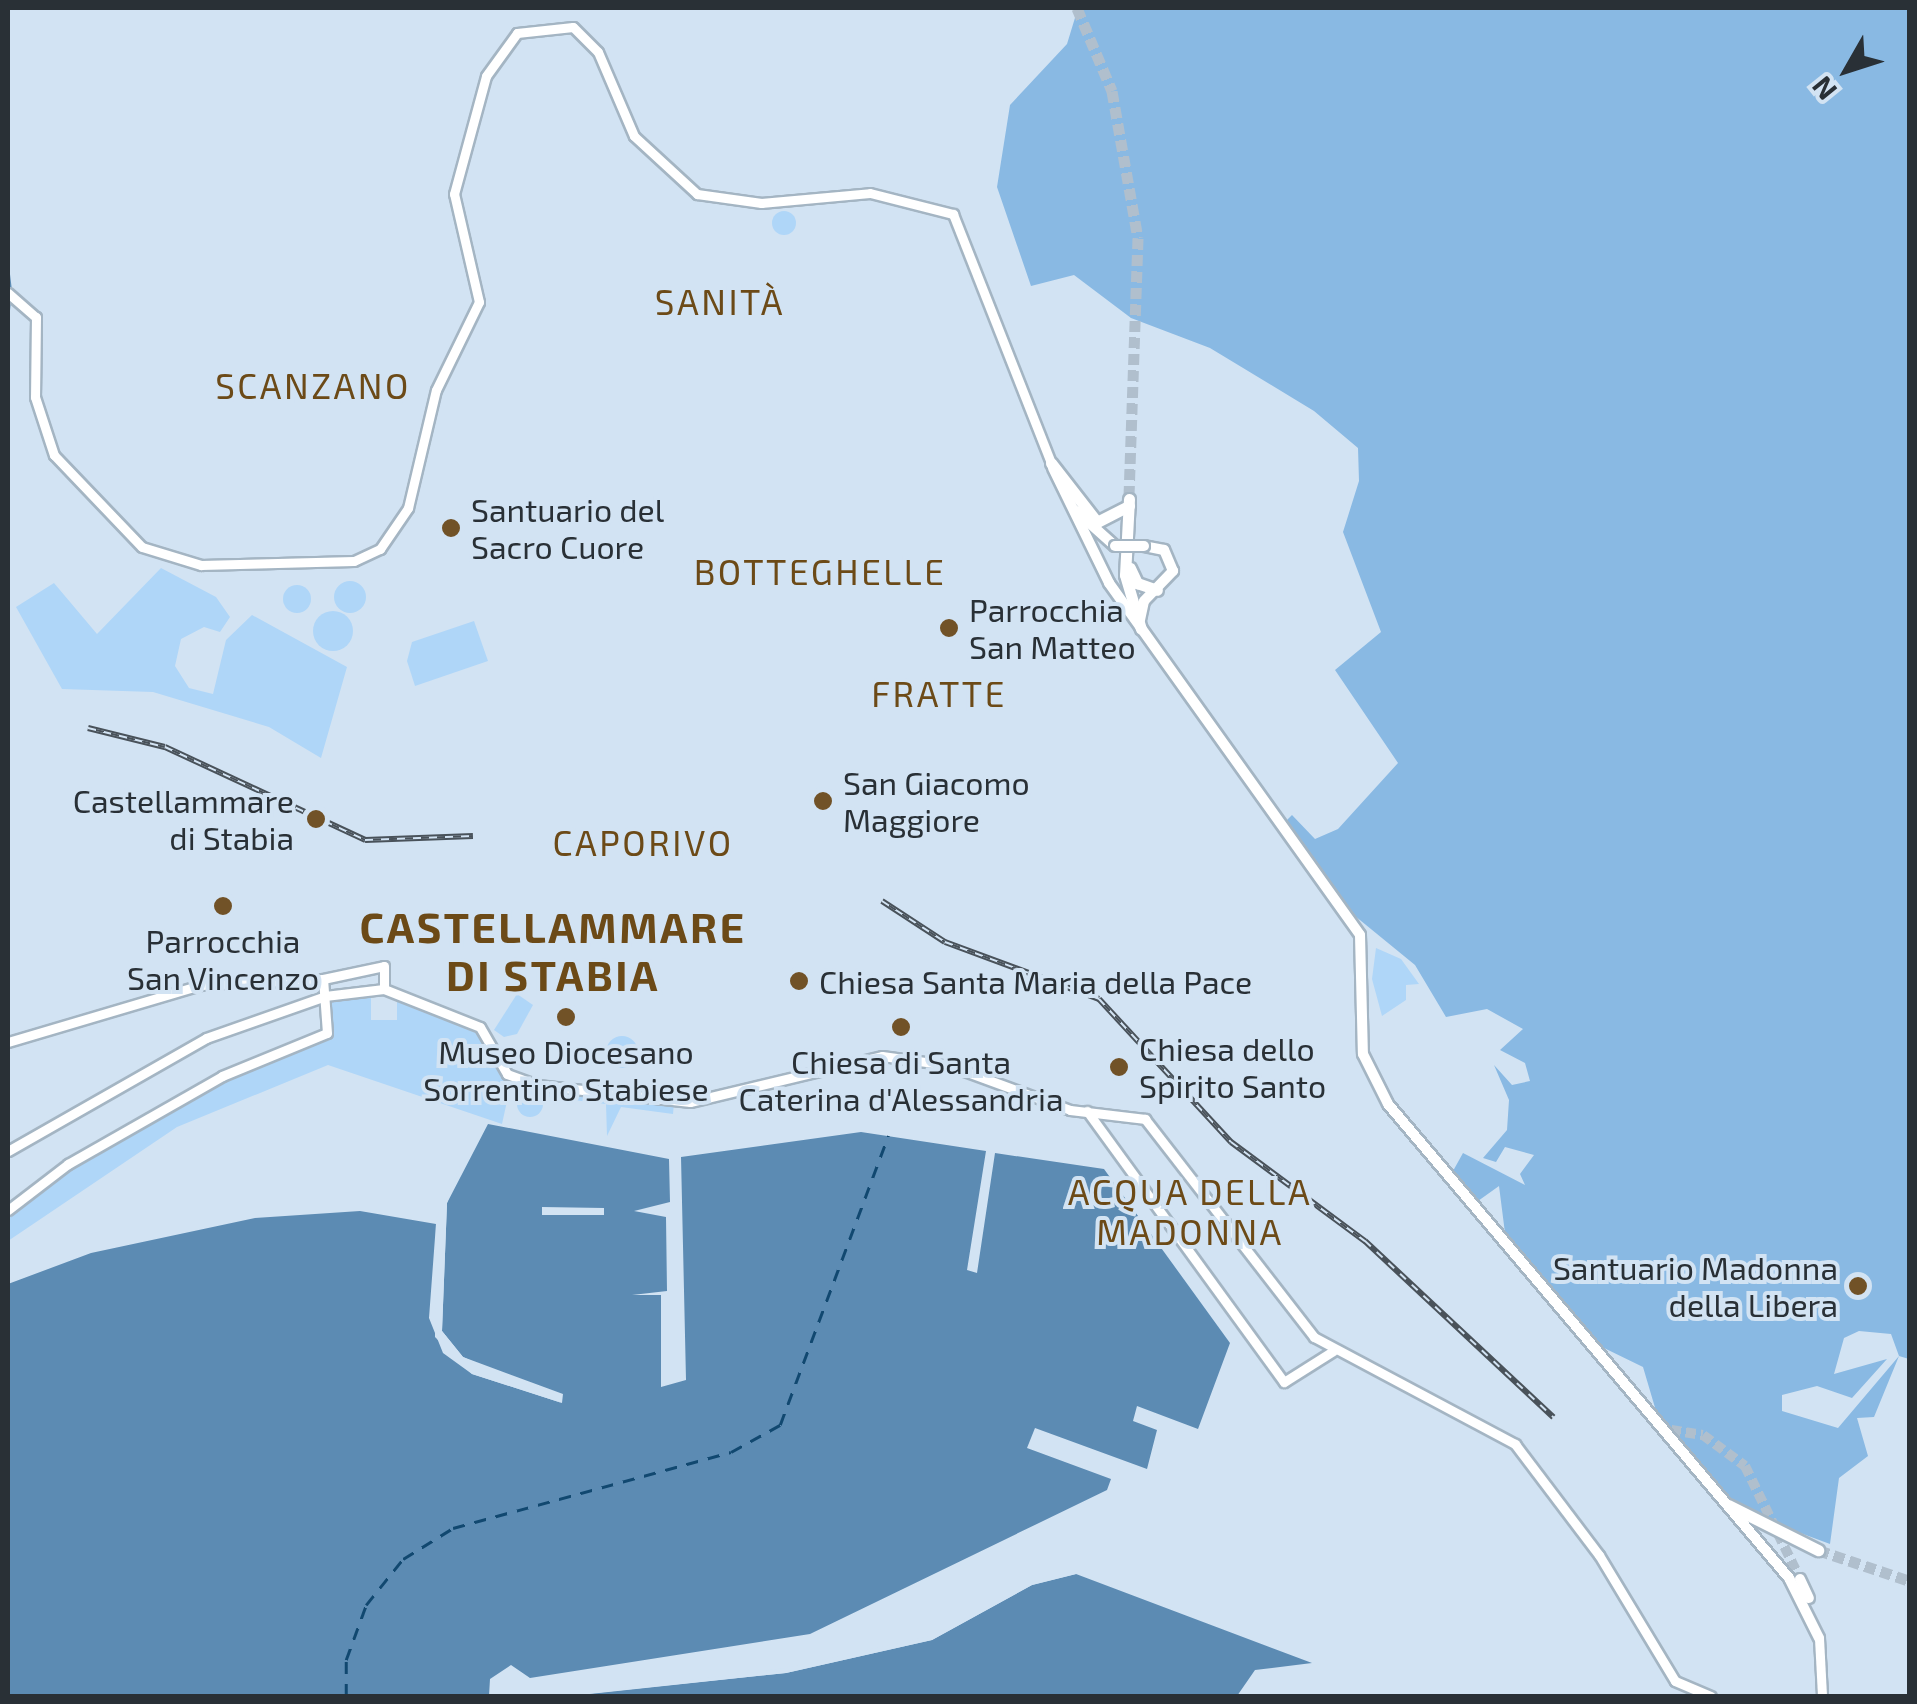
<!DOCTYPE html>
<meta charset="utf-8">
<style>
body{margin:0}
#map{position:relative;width:1917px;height:1704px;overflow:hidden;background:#d2e3f3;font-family:"Exo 2",sans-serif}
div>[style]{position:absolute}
.green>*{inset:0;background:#afd6f8}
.round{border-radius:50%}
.forest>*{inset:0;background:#89b9e3}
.water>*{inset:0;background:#5c8bb3}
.pier>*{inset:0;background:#d2e3f3}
.stream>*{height:2.5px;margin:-1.25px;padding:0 1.25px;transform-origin:1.25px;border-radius:1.25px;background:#5c8bb3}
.ferry>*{height:2.5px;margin-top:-1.25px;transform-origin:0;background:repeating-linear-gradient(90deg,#114870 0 12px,transparent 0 22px)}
.primary-tunnel>*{height:10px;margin-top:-5px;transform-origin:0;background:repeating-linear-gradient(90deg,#b0bfcd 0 10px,transparent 0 15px)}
.highway-tunnel>*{height:11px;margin-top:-5.5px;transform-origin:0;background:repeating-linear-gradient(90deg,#b0bfcd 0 11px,transparent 0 16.5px)}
.roads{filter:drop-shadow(2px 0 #a4b5c3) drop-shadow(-2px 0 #a4b5c3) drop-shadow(0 2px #a4b5c3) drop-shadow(0 -2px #a4b5c3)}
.secondary>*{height:9px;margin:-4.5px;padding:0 4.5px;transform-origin:4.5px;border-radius:4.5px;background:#fff}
.primary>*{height:10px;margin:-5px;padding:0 5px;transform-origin:5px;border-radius:5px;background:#fff}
.highway>*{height:11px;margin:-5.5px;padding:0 5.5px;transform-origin:5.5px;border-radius:5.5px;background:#fff}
.rail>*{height:6px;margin-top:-3px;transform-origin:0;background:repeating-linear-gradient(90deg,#d2e3f3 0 8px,#49525a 0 16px);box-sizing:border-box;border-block:2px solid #49525a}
.bridges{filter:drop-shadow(2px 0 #a4b5c3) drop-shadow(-2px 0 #a4b5c3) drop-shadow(0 2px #a4b5c3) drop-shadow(0 -2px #a4b5c3)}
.primary-bridge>*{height:10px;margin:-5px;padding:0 5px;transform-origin:5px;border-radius:5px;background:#fff}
.dots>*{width:28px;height:28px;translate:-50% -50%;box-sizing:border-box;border:5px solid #d2e3f3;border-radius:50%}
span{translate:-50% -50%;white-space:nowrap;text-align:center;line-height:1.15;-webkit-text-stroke:8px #d2e3f3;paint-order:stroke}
.poi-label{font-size:32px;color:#293036}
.left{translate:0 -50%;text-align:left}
.right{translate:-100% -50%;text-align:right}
.neighbourhood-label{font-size:35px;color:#6c4a17;letter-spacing:2.5px}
.district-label{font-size:42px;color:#6c4a17;font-weight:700;letter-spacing:2.5px}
.frame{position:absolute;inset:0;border:10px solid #293036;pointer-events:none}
.north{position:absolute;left:1797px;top:20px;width:100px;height:100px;-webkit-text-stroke:8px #d2e3f3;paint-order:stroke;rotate:231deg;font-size:28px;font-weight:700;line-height:40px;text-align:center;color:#293036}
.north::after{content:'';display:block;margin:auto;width:35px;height:45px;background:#293036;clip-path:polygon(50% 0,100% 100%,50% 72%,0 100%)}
</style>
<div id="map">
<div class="green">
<div class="round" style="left:772px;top:211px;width:24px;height:24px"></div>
<div style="clip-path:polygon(161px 568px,216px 597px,230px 617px,220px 632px,204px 627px,181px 639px,175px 666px,189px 688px,213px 694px,226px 640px,252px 615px,347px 667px,321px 758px,269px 727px,153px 692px,62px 689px,16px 607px,54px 583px,97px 634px)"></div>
<div class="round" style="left:334px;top:581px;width:32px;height:32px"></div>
<div class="round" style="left:283px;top:585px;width:28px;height:28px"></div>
<div class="round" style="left:313px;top:611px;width:40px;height:40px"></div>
<div style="clip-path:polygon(474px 621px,488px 661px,415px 686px,407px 661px,412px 642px)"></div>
<div style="clip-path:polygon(1376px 948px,1401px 959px,1419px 984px,1406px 985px,1406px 1000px,1382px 1016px,1372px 979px)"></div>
<div style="clip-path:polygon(371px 993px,371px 1020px,397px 1020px,397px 997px,475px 1031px,506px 1080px,674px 1103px,673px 1114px,621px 1107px,607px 1136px,606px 1104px,509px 1092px,502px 1124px,328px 1065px,177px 1127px,8px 1241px,8px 1217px,84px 1161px,220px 1082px,331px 1039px,328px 1002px)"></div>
<div style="clip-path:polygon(517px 994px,533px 1005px,517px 1034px,504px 1037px,494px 1030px)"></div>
<div class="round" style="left:606px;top:1036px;width:32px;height:32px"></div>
<div class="round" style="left:517px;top:1091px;width:26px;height:26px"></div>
</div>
<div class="forest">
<div style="clip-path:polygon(evenodd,1078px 8px,1909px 8px,1909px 1359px,1899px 1356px,1874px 1417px,1857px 1418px,1868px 1456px,1839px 1478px,1830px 1544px,1743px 1512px,1656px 1411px,1643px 1367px,1604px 1348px,1505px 1233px,1499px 1186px,1478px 1201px,1453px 1171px,1463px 1153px,1525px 1185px,1520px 1174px,1534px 1155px,1505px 1147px,1496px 1162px,1483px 1158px,1507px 1130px,1509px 1100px,1494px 1065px,1512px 1085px,1530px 1081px,1525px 1063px,1500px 1050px,1523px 1029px,1487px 1009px,1446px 1017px,1415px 965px,1355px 916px,1284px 823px,1292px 815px,1315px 839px,1338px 829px,1398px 763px,1335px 670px,1381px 632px,1343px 532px,1359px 481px,1358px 448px,1314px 411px,1210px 348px,1131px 318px,1074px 275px,1031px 286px,997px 187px,1010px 105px,1067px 44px,1078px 8px,1859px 1331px,1891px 1334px,1899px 1356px,1838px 1428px,1782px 1411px,1782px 1395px,1817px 1386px,1852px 1398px,1887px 1359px,1834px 1374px,1844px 1338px,1859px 1331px)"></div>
</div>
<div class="water">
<div style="clip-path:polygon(488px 1124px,669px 1159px,670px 1202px,634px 1211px,666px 1217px,667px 1291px,632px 1295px,661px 1295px,661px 1387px,686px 1380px,681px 1157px,861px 1132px,986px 1151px,967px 1270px,977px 1273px,995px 1153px,1104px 1169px,1230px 1343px,1198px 1429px,1137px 1406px,1133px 1421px,1157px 1430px,1147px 1469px,1035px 1428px,1027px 1448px,1111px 1479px,1107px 1490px,810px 1634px,530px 1678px,511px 1665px,490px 1679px,489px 1696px,8px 1696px,8px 1284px,91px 1253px,255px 1218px,360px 1211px,436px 1224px,429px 1318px,443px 1353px,472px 1374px,562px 1403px,463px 1357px,442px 1331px,447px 1203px)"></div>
<div style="clip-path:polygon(1076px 1574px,1312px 1663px,1255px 1670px,1237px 1696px,571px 1696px,786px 1673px,932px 1640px,1032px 1585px)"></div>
</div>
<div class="pier">
<div style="clip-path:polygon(462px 1162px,447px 1203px,442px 1331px,463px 1357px,563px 1394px,562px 1403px,472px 1374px,435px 1337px,436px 1219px)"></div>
<div style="clip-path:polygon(542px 1207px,604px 1208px,604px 1215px,542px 1215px)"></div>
<div style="clip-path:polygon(1052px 1574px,1076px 1574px,1032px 1585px,932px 1640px,786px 1673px,566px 1696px,785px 1668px,930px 1636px)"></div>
</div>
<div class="stream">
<div style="left:8px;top:270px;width:23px;rotate:83deg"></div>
<div style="left:8px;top:310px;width:9px;rotate:-84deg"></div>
</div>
<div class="ferry">
<div style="left:346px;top:1696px;width:36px;rotate:-90deg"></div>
<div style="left:346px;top:1660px;width:59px;rotate:-70deg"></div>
<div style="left:366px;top:1605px;width:59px;rotate:-51.2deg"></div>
<div style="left:403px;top:1559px;width:59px;rotate:-31.8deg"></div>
<div style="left:453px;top:1528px;width:288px;rotate:-15.3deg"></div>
<div style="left:731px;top:1452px;width:56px;rotate:-28.9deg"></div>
<div style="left:780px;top:1425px;width:309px;rotate:-69.5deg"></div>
</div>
<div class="primary-tunnel">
<div style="left:1671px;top:1430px;width:32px;rotate:9deg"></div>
<div style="left:1703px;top:1435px;width:52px;rotate:36.4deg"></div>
<div style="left:1745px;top:1466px;width:126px;rotate:64deg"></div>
</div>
<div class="highway-tunnel">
<div style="left:1077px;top:8px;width:90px;rotate:67.1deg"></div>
<div style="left:1112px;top:91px;width:149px;rotate:80deg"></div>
<div style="left:1138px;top:238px;width:261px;rotate:92deg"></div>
<div style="left:1818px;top:1550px;width:97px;rotate:18.6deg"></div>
</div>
<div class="roads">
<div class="secondary">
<div style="left:8px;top:293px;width:37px;rotate:41deg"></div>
<div style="left:36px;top:317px;width:80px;rotate:90.7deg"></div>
<div style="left:35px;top:397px;width:61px;rotate:71.9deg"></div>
<div style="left:54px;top:455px;width:127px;rotate:46.3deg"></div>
<div style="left:142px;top:547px;width:62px;rotate:17deg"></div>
<div style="left:201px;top:565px;width:153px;rotate:-1.5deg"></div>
<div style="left:354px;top:561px;width:29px;rotate:-25deg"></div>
<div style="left:380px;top:549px;width:50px;rotate:-55.7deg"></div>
<div style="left:408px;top:508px;width:121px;rotate:-76.7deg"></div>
<div style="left:436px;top:390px;width:98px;rotate:-64deg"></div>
<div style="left:479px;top:302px;width:111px;rotate:-103deg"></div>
<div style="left:454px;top:194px;width:122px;rotate:-74.8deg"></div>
<div style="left:486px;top:76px;width:53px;rotate:-54.2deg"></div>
<div style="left:517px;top:33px;width:56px;rotate:-6.1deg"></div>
<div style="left:573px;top:27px;width:35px;rotate:45deg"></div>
<div style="left:598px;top:52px;width:91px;rotate:66.8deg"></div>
<div style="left:634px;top:136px;width:86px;rotate:42.6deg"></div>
<div style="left:697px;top:194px;width:65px;rotate:8deg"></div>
<div style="left:761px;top:203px;width:109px;rotate:-5.2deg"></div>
<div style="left:870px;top:193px;width:86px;rotate:14.2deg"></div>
<div style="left:953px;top:214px;width:268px;rotate:68.5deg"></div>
<div style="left:8px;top:1042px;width:200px;rotate:-16.5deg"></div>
<div style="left:200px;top:985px;width:123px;rotate:-2.8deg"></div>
<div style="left:1087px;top:1111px;width:335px;rotate:54deg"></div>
<div style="left:1284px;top:1382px;width:58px;rotate:-32.3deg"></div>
<div style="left:8px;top:1151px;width:228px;rotate:-29.7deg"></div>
<div style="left:206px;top:1038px;width:126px;rotate:-19.4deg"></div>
<div style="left:325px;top:996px;width:59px;rotate:-6.8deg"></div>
<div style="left:384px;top:989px;width:103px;rotate:21.6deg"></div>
<div style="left:480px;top:1027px;width:54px;rotate:60.1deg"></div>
<div style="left:507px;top:1074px;width:33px;rotate:20deg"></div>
<div style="left:538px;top:1085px;width:153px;rotate:6.4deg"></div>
<div style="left:690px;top:1102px;width:197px;rotate:-13.5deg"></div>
<div style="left:882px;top:1056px;width:67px;rotate:7.8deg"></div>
<div style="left:948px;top:1065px;width:130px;rotate:20.2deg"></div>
<div style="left:1070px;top:1110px;width:76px;rotate:6.8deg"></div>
<div style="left:1145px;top:1119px;width:276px;rotate:52.2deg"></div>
<div style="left:1314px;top:1337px;width:228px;rotate:28deg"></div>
<div style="left:1515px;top:1444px;width:139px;rotate:52.9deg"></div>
<div style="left:1599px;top:1555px;width:147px;rotate:58.9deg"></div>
<div style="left:1675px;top:1681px;width:39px;rotate:23deg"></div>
<div style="left:8px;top:1210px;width:76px;rotate:-37.5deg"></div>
<div style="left:68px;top:1164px;width:177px;rotate:-29.7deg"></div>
<div style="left:222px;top:1076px;width:113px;rotate:-22.3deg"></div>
<div style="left:327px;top:1033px;width:54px;rotate:-94.2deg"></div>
<div style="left:323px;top:979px;width:62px;rotate:-12deg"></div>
<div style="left:384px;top:966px;width:23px;rotate:90deg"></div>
<div style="left:1819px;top:1638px;width:58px;rotate:87deg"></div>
</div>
<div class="primary">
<div style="left:1053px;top:468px;width:128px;rotate:64deg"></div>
<div style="left:1109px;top:583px;width:432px;rotate:54.5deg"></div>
<div style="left:1360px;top:935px;width:119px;rotate:88.6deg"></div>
<div style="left:1363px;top:1054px;width:56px;rotate:63.4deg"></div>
<div style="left:1388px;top:1104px;width:621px;rotate:49.77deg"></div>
<div style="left:1789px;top:1578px;width:67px;rotate:63.4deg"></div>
<div style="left:1076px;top:511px;width:52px;rotate:41.9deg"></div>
<div style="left:1140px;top:620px;width:19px;rotate:-78deg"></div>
<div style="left:1144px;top:601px;width:42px;rotate:-46deg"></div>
<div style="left:1173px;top:571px;width:23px;rotate:-113deg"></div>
<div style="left:1164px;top:550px;width:20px;rotate:-169deg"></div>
<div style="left:1800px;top:1579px;width:21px;rotate:65deg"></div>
</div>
<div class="highway">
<div style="left:1051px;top:463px;width:75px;rotate:52.1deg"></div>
<div style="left:1097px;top:522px;width:36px;rotate:-27deg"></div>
<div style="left:1129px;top:499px;width:76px;rotate:93deg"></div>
<div style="left:1125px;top:575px;width:56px;rotate:73.5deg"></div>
<div style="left:1130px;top:568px;width:17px;rotate:65deg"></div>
<div style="left:1137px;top:583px;width:21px;rotate:19deg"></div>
<div style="left:1728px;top:1505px;width:101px;rotate:26.6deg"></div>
</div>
</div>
<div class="rail">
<div style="left:88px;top:728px;width:79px;rotate:13.9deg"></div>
<div style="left:165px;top:747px;width:221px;rotate:24.9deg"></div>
<div style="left:365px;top:840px;width:108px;rotate:-2.1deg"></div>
<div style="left:882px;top:901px;width:75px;rotate:33.1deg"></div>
<div style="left:945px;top:942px;width:164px;rotate:20.3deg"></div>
<div style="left:1099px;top:999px;width:195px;rotate:47.3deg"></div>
<div style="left:1231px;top:1142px;width:167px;rotate:36.5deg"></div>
<div style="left:1365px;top:1241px;width:258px;rotate:43.1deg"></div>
</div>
<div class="bridges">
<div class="primary-bridge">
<div style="left:1115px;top:546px;width:29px"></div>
</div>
</div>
<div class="dots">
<div style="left:451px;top:528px;background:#715227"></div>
<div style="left:949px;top:628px;background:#715227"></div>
<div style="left:823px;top:801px;background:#715227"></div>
<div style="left:316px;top:819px;background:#715227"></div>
<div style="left:223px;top:906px;background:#715227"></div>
<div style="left:799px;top:981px;background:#715227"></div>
<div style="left:566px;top:1017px;background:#715227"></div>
<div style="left:901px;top:1027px;background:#715227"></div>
<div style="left:1119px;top:1067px;background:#715227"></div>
<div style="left:1858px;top:1286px;background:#715227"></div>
</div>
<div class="poi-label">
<span class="left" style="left:471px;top:528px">Santuario del<br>Sacro Cuore</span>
<span class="left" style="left:969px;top:628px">Parrocchia<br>San Matteo</span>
<span class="left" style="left:843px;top:801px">San Giacomo<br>Maggiore</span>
<span class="right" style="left:294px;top:819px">Castellammare<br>di Stabia</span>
<span style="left:223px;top:959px">Parrocchia<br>San Vincenzo</span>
<span class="left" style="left:819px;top:981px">Chiesa Santa Maria della Pace</span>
<span class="left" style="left:1139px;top:1067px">Chiesa dello<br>Spirito Santo</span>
<span style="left:566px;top:1070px">Museo Diocesano<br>Sorrentino Stabiese</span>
<span style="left:901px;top:1080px">Chiesa di Santa<br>Caterina d'Alessandria</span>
<span class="right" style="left:1838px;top:1286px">Santuario Madonna<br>della Libera</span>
</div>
<div class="neighbourhood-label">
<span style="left:720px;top:301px">SANITÀ</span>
<span style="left:313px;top:385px">SCANZANO</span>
<span style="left:820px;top:571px">BOTTEGHELLE</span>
<span style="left:939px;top:693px">FRATTE</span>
<span style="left:643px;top:842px">CAPORIVO</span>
<span style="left:1190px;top:1211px">ACQUA DELLA<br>MADONNA</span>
</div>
<div class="district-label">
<span style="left:553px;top:950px">CASTELLAMMARE<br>DI STABIA</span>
</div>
<div class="frame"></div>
<div class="north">N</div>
</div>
